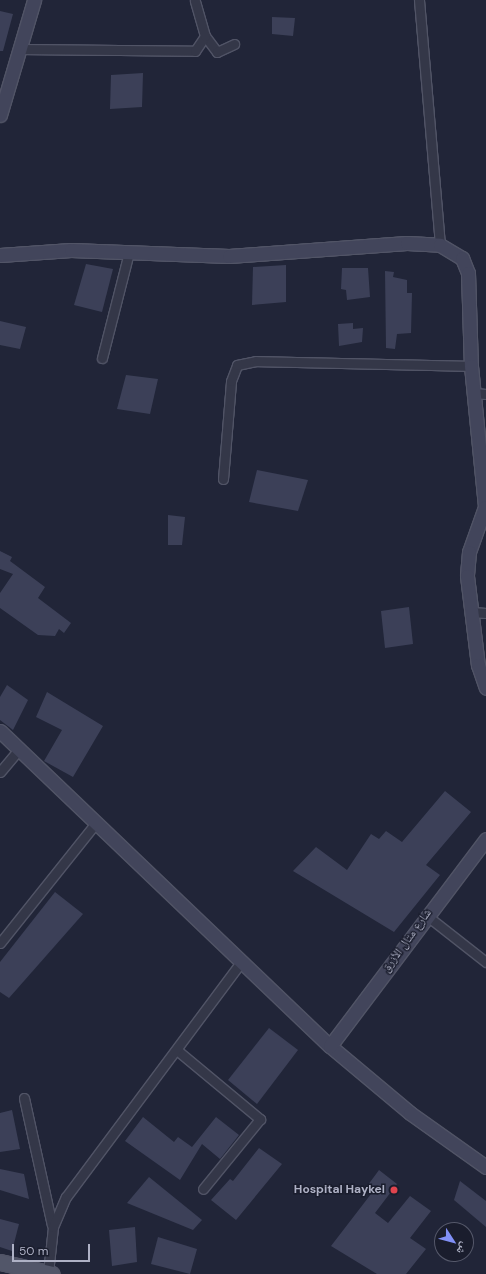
<!DOCTYPE html>
<meta charset="utf-8">
<style>
body{margin:0}
#map{position:relative;width:486px;height:1274px;overflow:hidden;background:#212538;font-family:"DM Sans","Noto Naskh Arabic",sans-serif}
div>[style]{position:absolute}
.building>*{inset:0;background:#3c4058}
.roads{filter:drop-shadow(1px 0 #515466) drop-shadow(-1px 0 #515466) drop-shadow(0 1px #515466) drop-shadow(0 -1px #515466)}
.street>*{height:9px;margin:-4.5px;padding:0 4.5px;transform-origin:4.5px;border-radius:4.5px;background:#343748}
.secondary>*{height:13px;margin:-6.5px;padding:0 6.5px;transform-origin:6.5px;border-radius:6.5px;background:#42455b}
.primary>*{height:15px;margin:-7.5px;padding:0 7.5px;transform-origin:7.5px;border-radius:7.5px;background:#525669}
.dots>*{width:11px;height:11px;translate:-50% -50%;box-sizing:border-box;border:2px solid #1a1d2d;border-radius:50%}
span{translate:-50% -50%;white-space:nowrap;text-align:center;line-height:1.15;-webkit-text-stroke:3px #1a1d2d;paint-order:stroke}
.street-label{font-size:12px;color:#aeb1c5}
.poi-label{font-size:12px;color:#aeb1c5;font-weight:700}
.right{translate:-100% -50%;text-align:right}
.north{position:absolute;left:434px;top:1222px;width:40px;height:40px;box-sizing:border-box;background:#1a1d2d;border:1px solid #55586a;border-radius:50%;rotate:126deg;font-size:11px;font-weight:700;line-height:16px;text-align:center;color:#aeb1c5}
.north::after{content:'';display:block;margin:auto;width:14px;height:18px;background:#8190f7;clip-path:polygon(50% 0,100% 100%,50% 72%,0 100%)}
.scale{position:absolute;left:12px;top:1244px;width:78px;height:18px;box-sizing:border-box;border:2px solid #aeb1c5;border-top:0;padding-left:5px;font-size:12px;line-height:14px;white-space:nowrap;color:#aeb1c5;-webkit-text-stroke:3px #1a1d2d;paint-order:stroke}
</style>
<div id="map">
<div class="building">
<div style="clip-path:polygon(0 11px,13px 14px,3px 51px,0 51px)"></div>
<div style="clip-path:polygon(272px 17px,295px 18px,293px 36px,272px 34px)"></div>
<div style="clip-path:polygon(143px 73px,142px 107px,110px 109px,111px 75px)"></div>
<div style="clip-path:polygon(86px 264px,113px 269px,102px 312px,74px 305px)"></div>
<div style="clip-path:polygon(286px 265px,286px 302px,252px 305px,253px 267px)"></div>
<div style="clip-path:polygon(342px 268px,368px 268px,370px 297px,347px 300px,346px 290px,341px 289px)"></div>
<div style="clip-path:polygon(385px 271px,394px 272px,393px 277px,407px 280px,407px 293px,412px 293px,411px 333px,397px 334px,395px 349px,386px 348px)"></div>
<div style="clip-path:polygon(0 321px,26px 327px,20px 349px,0 345px)"></div>
<div style="clip-path:polygon(353px 323px,353px 329px,363px 328px,362px 342px,339px 346px,338px 324px)"></div>
<div style="clip-path:polygon(126px 375px,158px 379px,150px 414px,117px 409px)"></div>
<div style="clip-path:polygon(257px 470px,308px 480px,298px 511px,249px 502px)"></div>
<div style="clip-path:polygon(168px 515px,185px 517px,182px 545px,168px 545px)"></div>
<div style="clip-path:polygon(0 551px,12px 557px,10px 561px,45px 587px,38px 598px,71px 623px,64px 633px,59px 629px,55px 636px,38px 635px,0 608px,0 593px,13px 574px,0 569px)"></div>
<div style="clip-path:polygon(409px 607px,413px 644px,385px 648px,381px 611px)"></div>
<div style="clip-path:polygon(7px 685px,28px 700px,13px 730px,0 720px,0 697px)"></div>
<div style="clip-path:polygon(47px 692px,103px 726px,73px 777px,44px 761px,62px 730px,36px 717px)"></div>
<div style="clip-path:polygon(445px 791px,471px 812px,426px 865px,440px 875px,394px 932px,293px 871px,316px 847px,347px 870px,371px 834px,379px 839px,386px 831px,402px 842px)"></div>
<div style="clip-path:polygon(55px 892px,83px 914px,9px 998px,0 992px,0 962px)"></div>
<div style="clip-path:polygon(269px 1028px,298px 1050px,257px 1104px,228px 1080px)"></div>
<div style="clip-path:polygon(12px 1110px,20px 1149px,0 1152px,0 1113px)"></div>
<div style="clip-path:polygon(143px 1117px,174px 1142px,178px 1137px,192px 1147px,216px 1117px,239px 1135px,220px 1159px,202px 1144px,180px 1180px,125px 1141px)"></div>
<div style="clip-path:polygon(259px 1148px,282px 1164px,236px 1220px,211px 1200px,230px 1179px,233px 1181px)"></div>
<div style="clip-path:polygon(0 1169px,24px 1174px,29px 1199px,0 1190px)"></div>
<div style="clip-path:polygon(379px 1170px,397px 1184px,375px 1213px,388px 1223px,410px 1196px,431px 1211px,410px 1238px,426px 1249px,406px 1274px,377px 1274px,331px 1246px,371px 1194px,365px 1189px)"></div>
<div style="clip-path:polygon(149px 1177px,202px 1220px,193px 1230px,127px 1203px)"></div>
<div style="clip-path:polygon(460px 1181px,486px 1201px,486px 1227px,454px 1200px)"></div>
<div style="clip-path:polygon(0 1219px,19px 1224px,12px 1251px,0 1247px)"></div>
<div style="clip-path:polygon(135px 1227px,137px 1262px,112px 1266px,109px 1230px)"></div>
<div style="clip-path:polygon(158px 1237px,197px 1249px,190px 1274px,151px 1264px)"></div>
</div>
<div class="roads">
<div class="street">
<div style="left:419px;top:0;width:246px;rotate:85.1deg"></div>
<div style="left:205px;top:36px;width:20px;rotate:53deg"></div>
<div style="left:217px;top:52px;width:19px;rotate:-25deg"></div>
<div style="left:18px;top:49px;width:177px;rotate:0.6deg"></div>
<div style="left:195px;top:51px;width:18px;rotate:-56deg"></div>
<div style="left:205px;top:36px;width:37px;rotate:-106deg"></div>
<div style="left:102px;top:358px;width:109px;rotate:-75.7deg"></div>
<div style="left:473px;top:393px;width:13px;rotate:4deg"></div>
<div style="left:223px;top:479px;width:98px;rotate:-85.3deg"></div>
<div style="left:231px;top:381px;width:17px;rotate:-69deg"></div>
<div style="left:237px;top:365px;width:19px;rotate:-12deg"></div>
<div style="left:256px;top:361px;width:215px;rotate:1.3deg"></div>
<div style="left:471px;top:612px;width:15px;rotate:4deg"></div>
<div style="left:0;top:772px;width:31px;rotate:-50deg"></div>
<div style="left:426px;top:915px;width:76px;rotate:38.1deg"></div>
<div style="left:0;top:943px;width:152px;rotate:-51.4deg"></div>
<div style="left:178px;top:1051px;width:107px;rotate:39.7deg"></div>
<div style="left:260px;top:1119px;width:90px;rotate:129.2deg"></div>
<div style="left:24px;top:1098px;width:130px;rotate:77.6deg"></div>
<div style="left:48px;top:1273px;width:46px;rotate:-83.8deg"></div>
<div style="left:53px;top:1227px;width:33px;rotate:-67deg"></div>
<div style="left:66px;top:1197px;width:294px;rotate:-53.3deg"></div>
</div>
<div class="secondary">
<div style="left:0;top:115px;width:120px;rotate:-73.5deg"></div>
<div style="left:0;top:255px;width:71px;rotate:-4deg"></div>
<div style="left:71px;top:250px;width:158px;rotate:2.2deg"></div>
<div style="left:229px;top:256px;width:178px;rotate:-4.2deg"></div>
<div style="left:407px;top:243px;width:33px;rotate:3deg"></div>
<div style="left:440px;top:245px;width:26px;rotate:31deg"></div>
<div style="left:462px;top:258px;width:16px;rotate:68deg"></div>
<div style="left:468px;top:273px;width:93px;rotate:88.2deg"></div>
<div style="left:471px;top:366px;width:142px;rotate:84.3deg"></div>
<div style="left:485px;top:507px;width:48px;rotate:109.6deg"></div>
<div style="left:469px;top:552px;width:24px;rotate:95deg"></div>
<div style="left:467px;top:576px;width:90px;rotate:83deg"></div>
<div style="left:478px;top:665px;width:24px;rotate:71deg"></div>
<div style="left:0;top:731px;width:456px;rotate:43.7deg"></div>
<div style="left:330px;top:1046px;width:104px;rotate:39.9deg"></div>
<div style="left:410px;top:1113px;width:93px;rotate:35.4deg"></div>
<div style="left:330px;top:1046px;width:259px;rotate:-53deg"></div>
</div>
<div class="primary">
<div style="left:0;top:1262px;width:53px;rotate:13deg"></div>
</div>
</div>
<div class="dots">
<div style="left:394px;top:1190px;background:#e0444e"></div>
</div>
<div class="street-label">
<span style="left:407px;top:941px;rotate:-54deg">شارع متال الأزرق</span>
</div>
<div class="poi-label">
<span class="right" style="left:385px;top:1190px">Hospital Haykel</span>
</div>
<div class="north">ش</div>
<div class="scale">50 m</div>
</div>
